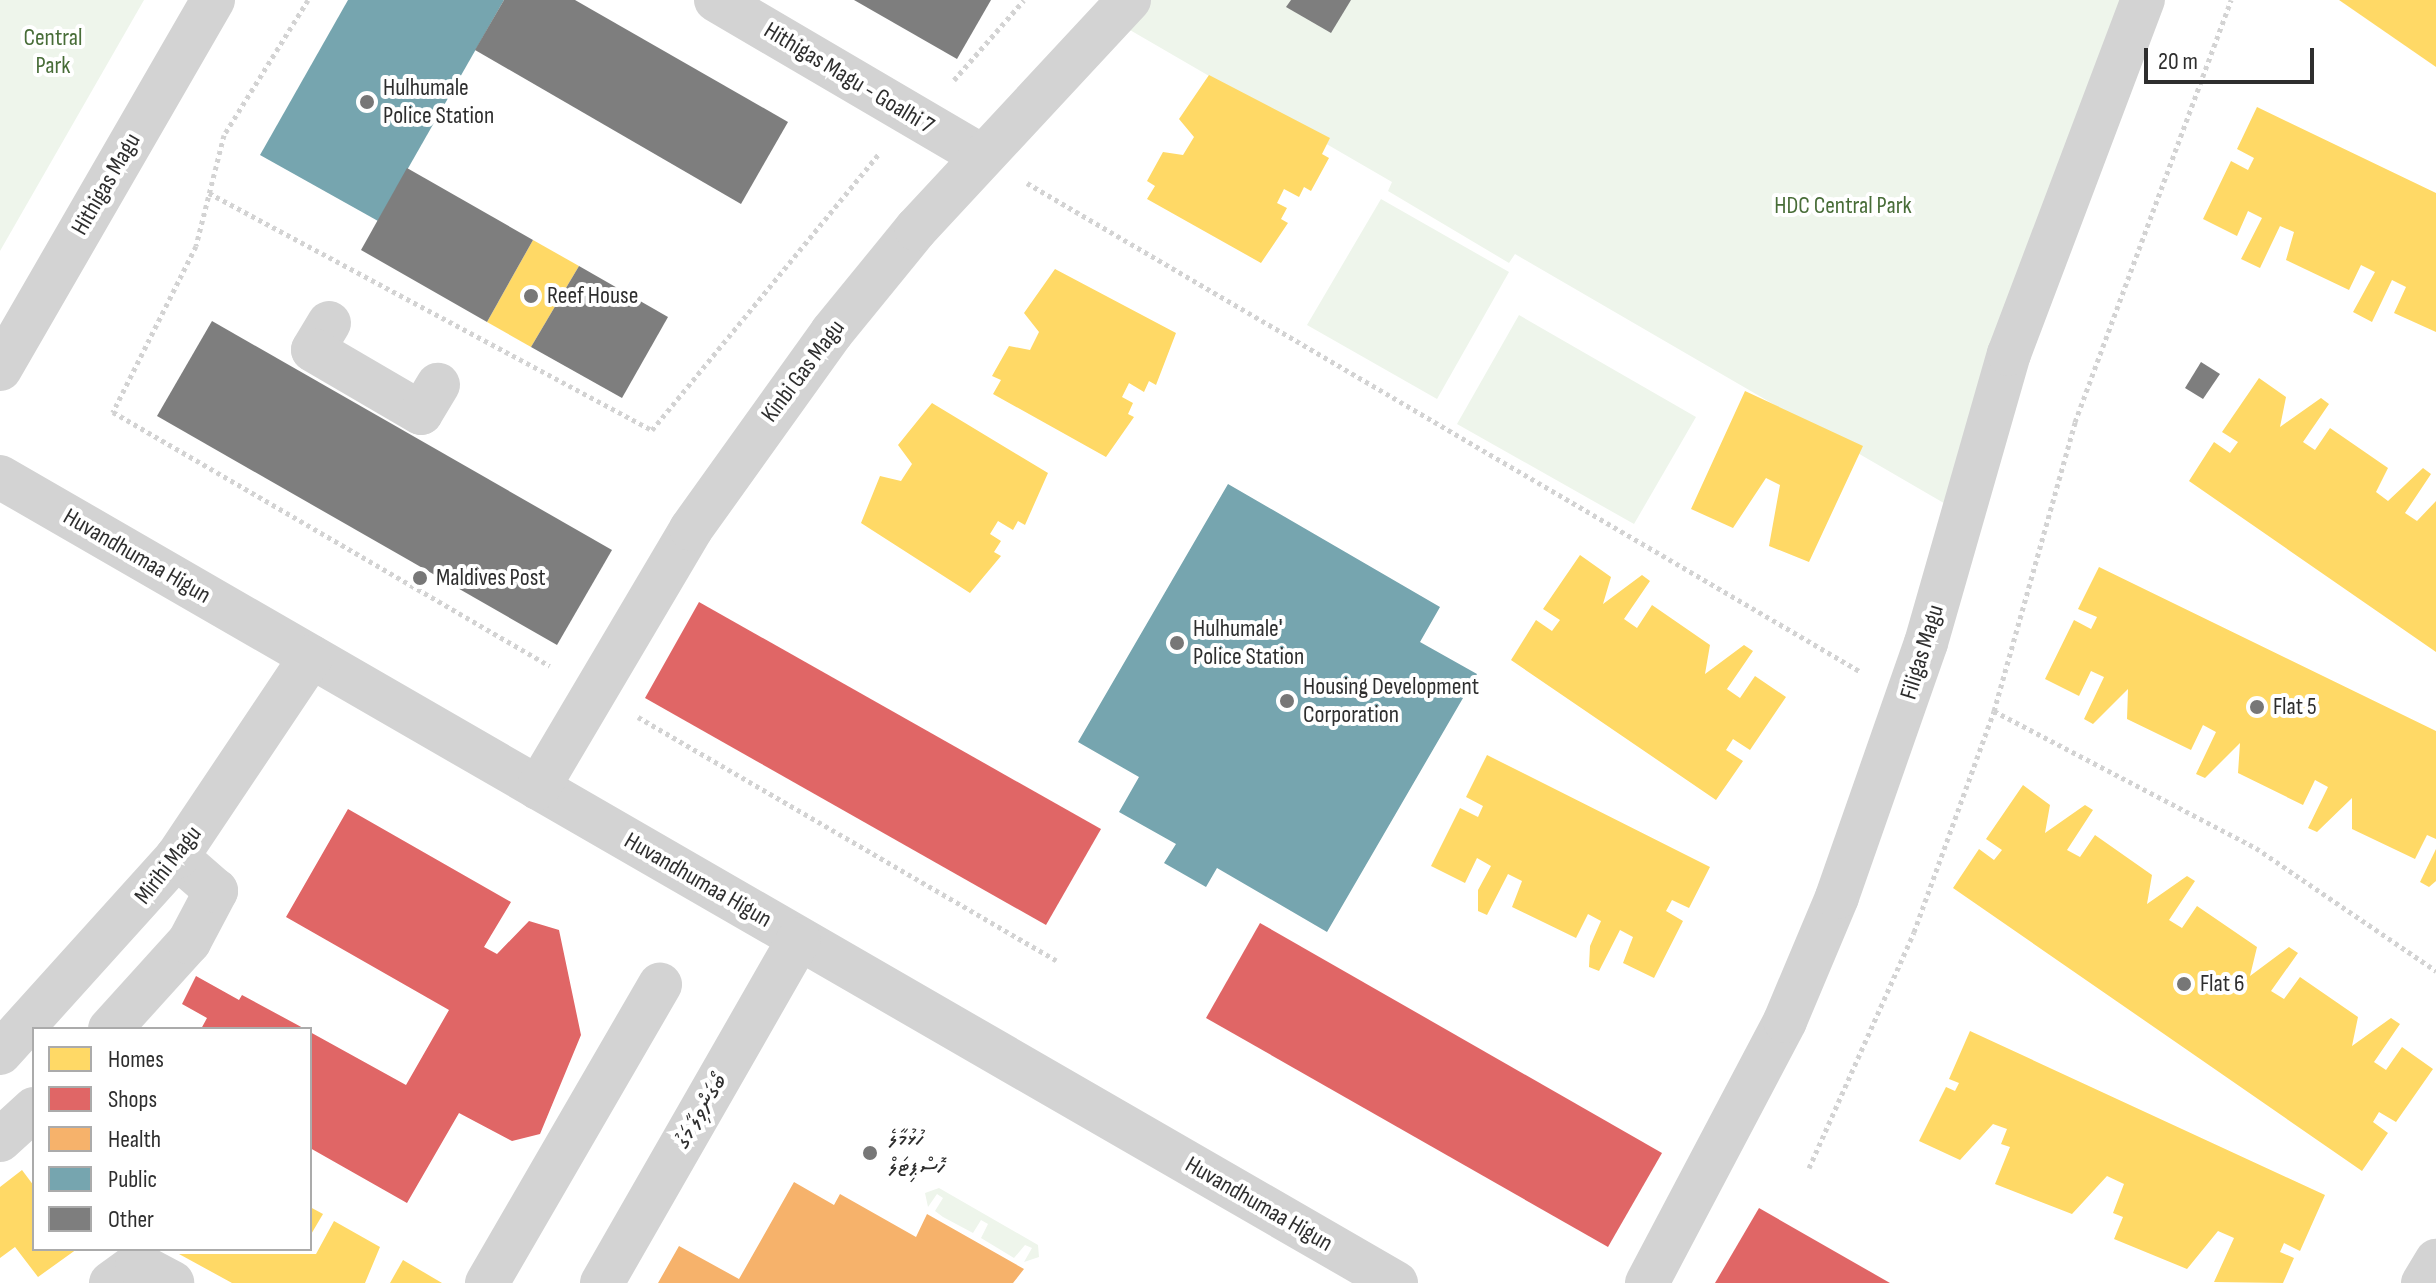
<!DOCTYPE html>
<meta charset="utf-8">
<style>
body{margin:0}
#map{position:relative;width:2436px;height:1283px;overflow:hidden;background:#fff;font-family:"Sofia Sans Condensed","Noto Sans Thaana",sans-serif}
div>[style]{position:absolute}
.green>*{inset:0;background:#eef5eb}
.homes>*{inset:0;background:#ffd966}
.shops>*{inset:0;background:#e06666}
.health>*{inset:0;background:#f6b26b}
.public>*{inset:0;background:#76a5af}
.building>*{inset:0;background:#7e7e7e}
.path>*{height:5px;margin-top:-2.5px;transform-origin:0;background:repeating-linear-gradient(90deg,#d3d3d3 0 4px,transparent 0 8px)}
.minor>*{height:44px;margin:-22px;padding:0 22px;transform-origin:22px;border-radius:22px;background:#d3d3d3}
.dots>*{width:22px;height:22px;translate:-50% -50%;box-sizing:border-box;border:4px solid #fff;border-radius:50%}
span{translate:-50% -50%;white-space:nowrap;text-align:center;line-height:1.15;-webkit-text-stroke:8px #fff;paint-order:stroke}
.park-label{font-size:24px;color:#486d38}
.street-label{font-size:24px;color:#2e2e2e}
.poi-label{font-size:24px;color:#2e2e2e}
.left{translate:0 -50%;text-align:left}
.legend{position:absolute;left:32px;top:1027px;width:280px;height:224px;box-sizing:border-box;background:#fff;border:2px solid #ababab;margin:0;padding:10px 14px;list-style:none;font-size:24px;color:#2e2e2e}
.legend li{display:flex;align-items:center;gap:16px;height:40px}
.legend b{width:40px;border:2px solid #ababab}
.scale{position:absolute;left:2144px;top:48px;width:170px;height:36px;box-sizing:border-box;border:4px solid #2e2e2e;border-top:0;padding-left:10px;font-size:24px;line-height:28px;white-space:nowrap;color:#2e2e2e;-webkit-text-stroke:6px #fff;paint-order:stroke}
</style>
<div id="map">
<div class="green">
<div style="clip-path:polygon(0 0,144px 0,0 251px)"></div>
<div style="clip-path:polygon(1129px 0,2143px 0,1961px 513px,1515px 254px,1509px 263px,1388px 191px,1392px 182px,1111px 19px)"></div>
<div style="clip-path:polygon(1381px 199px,1509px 272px,1437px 399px,1307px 325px)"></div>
<div style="clip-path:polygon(1519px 315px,1696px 417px,1634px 524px,1457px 424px)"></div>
<div style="clip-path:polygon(939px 1188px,1038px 1245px,1039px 1257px,1024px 1262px,1032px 1248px,1025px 1245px,1014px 1258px,981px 1238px,988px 1224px,981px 1220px,973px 1233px,943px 1217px,935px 1211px,943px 1198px,937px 1194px,928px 1207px,925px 1193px)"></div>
</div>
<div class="homes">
<div style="clip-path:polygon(2339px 0,2436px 0,2436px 67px)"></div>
<div style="clip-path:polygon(1209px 75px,1330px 138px,1322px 154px,1329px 158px,1311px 191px,1304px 187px,1299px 197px,1284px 189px,1277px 203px,1287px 208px,1281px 219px,1288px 223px,1261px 263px,1147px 199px,1155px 186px,1147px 181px,1163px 152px,1183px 155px,1194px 137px,1179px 119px)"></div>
<div style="clip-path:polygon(2257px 107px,2436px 193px,2436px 332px,2394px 313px,2406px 287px,2392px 280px,2372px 322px,2353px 312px,2375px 272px,2361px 265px,2349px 290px,2286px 260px,2294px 232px,2280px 226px,2260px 268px,2241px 259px,2262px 218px,2248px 211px,2237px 236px,2203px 219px,2231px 161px,2248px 170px,2254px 158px,2237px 149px)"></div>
<div style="clip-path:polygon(533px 240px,579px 266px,531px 347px,487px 322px)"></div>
<div style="clip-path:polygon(1055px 269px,1176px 333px,1156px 385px,1149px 381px,1144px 392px,1129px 383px,1122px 397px,1133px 403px,1128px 414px,1134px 417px,1106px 457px,993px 394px,1001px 380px,992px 376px,1009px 346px,1030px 350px,1039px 332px,1024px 313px)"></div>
<div style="clip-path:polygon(2259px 378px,2286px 397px,2280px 427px,2321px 398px,2329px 404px,2303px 442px,2315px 450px,2330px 428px,2388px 468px,2376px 492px,2388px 501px,2423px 468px,2431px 474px,2405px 513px,2417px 521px,2436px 501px,2436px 652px,2189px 481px,2214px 442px,2230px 453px,2238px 442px,2222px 432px)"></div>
<div style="clip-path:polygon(1745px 391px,1863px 446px,1809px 562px,1769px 546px,1780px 485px,1766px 478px,1733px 528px,1691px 509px)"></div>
<div style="clip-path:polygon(932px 403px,1048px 473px,1025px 525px,1018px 521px,1013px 530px,998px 521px,990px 534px,1001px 541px,994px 552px,1001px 556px,970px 593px,861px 523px,880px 476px,901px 481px,912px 464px,898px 445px)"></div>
<div style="clip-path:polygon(1580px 555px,1611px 577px,1603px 604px,1642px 575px,1650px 581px,1624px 619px,1637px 628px,1652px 605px,1710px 645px,1705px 674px,1744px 645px,1753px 651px,1727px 689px,1740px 698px,1755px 676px,1786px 697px,1750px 750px,1733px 739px,1726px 750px,1743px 761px,1716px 800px,1511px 660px,1536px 620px,1552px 631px,1560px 620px,1543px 609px)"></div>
<div style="clip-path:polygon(2099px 567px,2436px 731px,2436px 839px,2427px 835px,2415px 859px,2352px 829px,2352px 798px,2317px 832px,2308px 828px,2328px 787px,2315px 780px,2303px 805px,2238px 773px,2240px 743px,2205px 778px,2196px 774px,2216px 732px,2203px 725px,2191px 750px,2127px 719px,2128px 689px,2093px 724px,2084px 719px,2104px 677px,2091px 671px,2079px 696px,2045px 679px,2074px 620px,2091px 629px,2097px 617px,2078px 609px)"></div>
<div style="clip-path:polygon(1487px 755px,1710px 867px,1689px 908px,1672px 900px,1666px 911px,1683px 921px,1654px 978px,1623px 963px,1633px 937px,1620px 930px,1599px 971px,1589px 967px,1590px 946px,1601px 921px,1588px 914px,1576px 938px,1512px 907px,1522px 881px,1508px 874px,1487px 915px,1478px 911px,1478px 890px,1491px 866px,1477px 858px,1465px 883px,1431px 866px,1460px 808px,1478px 817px,1483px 806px,1466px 797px)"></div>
<div style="clip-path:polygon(2023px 785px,2050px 805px,2045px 833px,2085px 805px,2093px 810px,2067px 850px,2080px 857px,2095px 835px,2152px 875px,2147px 904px,2187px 876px,2195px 881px,2169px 920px,2182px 928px,2197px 906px,2257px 947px,2250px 976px,2289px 947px,2298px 953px,2271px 991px,2284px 999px,2300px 977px,2358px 1017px,2352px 1046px,2391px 1018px,2400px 1024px,2374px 1062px,2386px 1070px,2402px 1047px,2433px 1069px,2396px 1122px,2379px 1112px,2373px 1122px,2388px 1133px,2362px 1171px,1953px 888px,1979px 849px,1994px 860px,2002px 850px,1986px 839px)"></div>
<div style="clip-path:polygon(2436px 849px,2436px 881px,2429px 887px,2420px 882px)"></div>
<div style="clip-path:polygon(1970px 1031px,2325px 1195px,2300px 1251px,2284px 1243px,2280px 1252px,2294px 1258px,2283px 1283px,2214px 1282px,2234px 1238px,2218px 1231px,2187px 1269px,2114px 1239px,2123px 1217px,2113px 1213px,2124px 1184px,2107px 1176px,2072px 1214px,1995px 1184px,2010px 1147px,2001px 1144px,2007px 1129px,1993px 1124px,1960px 1160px,1919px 1141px,1946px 1087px,1955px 1091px,1959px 1083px,1949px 1079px)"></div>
<div style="clip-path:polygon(22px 1170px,34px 1186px,34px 1249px,77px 1249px,38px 1277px,15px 1247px,0 1258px,0 1187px)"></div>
<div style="clip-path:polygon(310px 1207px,323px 1214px,310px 1236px)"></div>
<div style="clip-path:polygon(334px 1221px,380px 1247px,365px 1283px,232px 1283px,179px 1254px,316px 1254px)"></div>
<div style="clip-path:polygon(403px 1260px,442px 1283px,390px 1283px)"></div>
</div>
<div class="shops">
<div style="clip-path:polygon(699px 602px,1101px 829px,1046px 925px,645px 698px)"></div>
<div style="clip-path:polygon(348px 809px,511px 902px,484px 947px,497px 954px,529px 921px,559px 930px,581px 1035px,540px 1134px,512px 1141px,459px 1113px,407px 1203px,310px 1148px,310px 1032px,406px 1085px,449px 1010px,286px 917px)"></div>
<div style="clip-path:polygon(1260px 923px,1662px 1153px,1608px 1247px,1206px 1018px)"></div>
<div style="clip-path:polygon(196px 976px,239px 1000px,242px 995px,305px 1029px,201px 1029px,207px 1018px,182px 1004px)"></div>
<div style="clip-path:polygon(1759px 1208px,1890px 1283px,1715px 1283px)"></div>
</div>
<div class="health">
<div style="clip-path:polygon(794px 1182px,834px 1205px,840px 1194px,916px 1237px,927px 1214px,1024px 1269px,1013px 1283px,658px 1283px,679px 1246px,739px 1279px)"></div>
</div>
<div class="public">
<div style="clip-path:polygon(348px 0,504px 0,378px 221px,260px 155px)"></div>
<div style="clip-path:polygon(1228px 484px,1440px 607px,1420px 642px,1477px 674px,1327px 932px,1217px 868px,1206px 887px,1164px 863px,1176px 844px,1119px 812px,1139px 777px,1078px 742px)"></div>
</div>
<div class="building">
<div style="clip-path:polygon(504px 0,575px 0,788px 122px,741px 204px,475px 50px)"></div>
<div style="clip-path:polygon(854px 0,991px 0,957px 59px)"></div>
<div style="clip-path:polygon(1291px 0,1351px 0,1331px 33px,1286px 7px)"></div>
<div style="clip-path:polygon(407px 168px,533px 240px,487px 322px,361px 250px)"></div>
<div style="clip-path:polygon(579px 266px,668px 317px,622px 398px,531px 347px)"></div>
<div style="clip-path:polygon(212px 321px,612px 550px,557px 645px,157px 416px)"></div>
<div style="clip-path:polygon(2201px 362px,2220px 374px,2203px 399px,2185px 388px)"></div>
</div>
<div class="path">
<div style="left:308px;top:0;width:159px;rotate:121.9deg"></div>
<div style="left:224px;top:135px;width:114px;rotate:104.2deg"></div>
<div style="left:196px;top:246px;width:186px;rotate:116.6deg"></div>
<div style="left:113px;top:412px;width:505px;rotate:30.17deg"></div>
<div style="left:954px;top:80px;width:106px;rotate:-48.8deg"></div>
<div style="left:1027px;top:183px;width:967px;rotate:30.38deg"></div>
<div style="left:209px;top:193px;width:502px;rotate:28.15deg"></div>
<div style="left:652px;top:430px;width:357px;rotate:-50.6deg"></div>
<div style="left:1994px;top:711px;width:296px;rotate:27.6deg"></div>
<div style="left:2256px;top:848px;width:218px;rotate:34.3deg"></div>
<div style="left:638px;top:717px;width:484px;rotate:30.2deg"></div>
<div style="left:1809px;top:1168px;width:258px;rotate:-66deg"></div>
<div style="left:1914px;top:932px;width:235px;rotate:-70.1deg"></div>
<div style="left:1994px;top:711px;width:300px;rotate:-74.3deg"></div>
<div style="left:2075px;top:422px;width:450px;rotate:-69.7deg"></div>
</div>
<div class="minor">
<div style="left:716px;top:0;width:308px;rotate:30.4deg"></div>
<div style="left:329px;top:323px;width:31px;rotate:121deg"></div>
<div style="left:313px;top:350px;width:125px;rotate:30.3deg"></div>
<div style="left:421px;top:413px;width:33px;rotate:-59deg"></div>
<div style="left:0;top:369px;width:426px;rotate:-60deg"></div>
<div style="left:0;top:477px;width:1612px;rotate:30deg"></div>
<div style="left:538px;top:788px;width:301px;rotate:-59.4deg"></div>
<div style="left:691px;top:529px;width:242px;rotate:-54.4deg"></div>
<div style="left:832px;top:332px;width:133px;rotate:-50.8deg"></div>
<div style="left:916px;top:229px;width:313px;rotate:-47.1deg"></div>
<div style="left:110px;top:1029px;width:118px;rotate:-47.8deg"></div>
<div style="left:189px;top:942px;width:58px;rotate:-62.1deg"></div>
<div style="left:216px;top:891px;width:52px;rotate:-138.9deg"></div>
<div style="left:0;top:1053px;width:264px;rotate:-47.9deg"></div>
<div style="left:177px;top:857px;width:241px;rotate:-56.2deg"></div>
<div style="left:0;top:1140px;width:46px;rotate:-42.4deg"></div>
<div style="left:111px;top:1283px;width:32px;rotate:-36deg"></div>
<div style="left:137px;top:1264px;width:40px;rotate:28deg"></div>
<div style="left:487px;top:1283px;width:345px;rotate:-59.9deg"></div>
<div style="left:602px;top:1283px;width:396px;rotate:-60.2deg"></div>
<div style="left:1647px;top:1283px;width:296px;rotate:-62.2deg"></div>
<div style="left:1785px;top:1021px;width:134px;rotate:-67.2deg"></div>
<div style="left:1837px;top:897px;width:269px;rotate:-70.7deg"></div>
<div style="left:1926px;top:643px;width:301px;rotate:-74deg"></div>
<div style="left:2009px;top:354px;width:379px;rotate:-69.3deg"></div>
<div style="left:2423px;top:1283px;width:26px;rotate:-59deg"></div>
</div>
<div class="dots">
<div style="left:367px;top:102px;background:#777"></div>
<div style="left:531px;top:296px;background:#777"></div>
<div style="left:420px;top:578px;background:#777"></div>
<div style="left:1177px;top:643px;background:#777"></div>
<div style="left:1287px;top:701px;background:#777"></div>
<div style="left:2257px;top:707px;background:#777"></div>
<div style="left:2184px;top:984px;background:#777"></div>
<div style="left:870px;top:1153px;background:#777"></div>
</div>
<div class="park-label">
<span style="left:53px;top:52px">Central<br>Park</span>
<span style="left:1843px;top:206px">HDC Central Park</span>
</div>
<div class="street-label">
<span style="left:849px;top:78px;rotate:31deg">Hithigas Magu - Goalhi 7</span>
<span style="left:106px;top:184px;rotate:-60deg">Hithigas Magu</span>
<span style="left:803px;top:371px;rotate:-53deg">Kinbi Gas Magu</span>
<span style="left:137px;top:556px;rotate:30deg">Huvandhumaa Higun</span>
<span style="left:1922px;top:652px;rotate:-73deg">Filigas Magu</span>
<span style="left:168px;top:865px;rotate:-52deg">Mirihi Magu</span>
<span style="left:698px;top:880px;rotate:30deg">Huvandhumaa Higun</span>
<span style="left:701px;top:1111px;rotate:-60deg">ބޯގަންވިލާ މަގު</span>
<span style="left:1259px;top:1204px;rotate:30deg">Huvandhumaa Higun</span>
</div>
<div class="poi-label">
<span class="left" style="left:383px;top:102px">Hulhumale<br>Police Station</span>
<span class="left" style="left:547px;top:296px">Reef House</span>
<span class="left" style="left:436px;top:578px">Maldives Post</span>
<span class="left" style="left:1193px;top:643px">Hulhumale'<br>Police Station</span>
<span class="left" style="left:1303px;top:701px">Housing Development<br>Corporation</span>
<span class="left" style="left:2273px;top:707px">Flat 5</span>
<span class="left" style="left:2200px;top:984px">Flat 6</span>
<span class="left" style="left:888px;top:1153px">ހުޅުމާލެ<br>ހޮސްޕިޓަލް</span>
</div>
<ul class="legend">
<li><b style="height:22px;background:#ffd966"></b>Homes</li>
<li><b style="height:22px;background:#e06666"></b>Shops</li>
<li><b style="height:22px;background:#f6b26b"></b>Health</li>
<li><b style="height:22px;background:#76a5af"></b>Public</li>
<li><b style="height:22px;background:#7e7e7e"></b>Other</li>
</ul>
<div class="scale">20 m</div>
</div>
